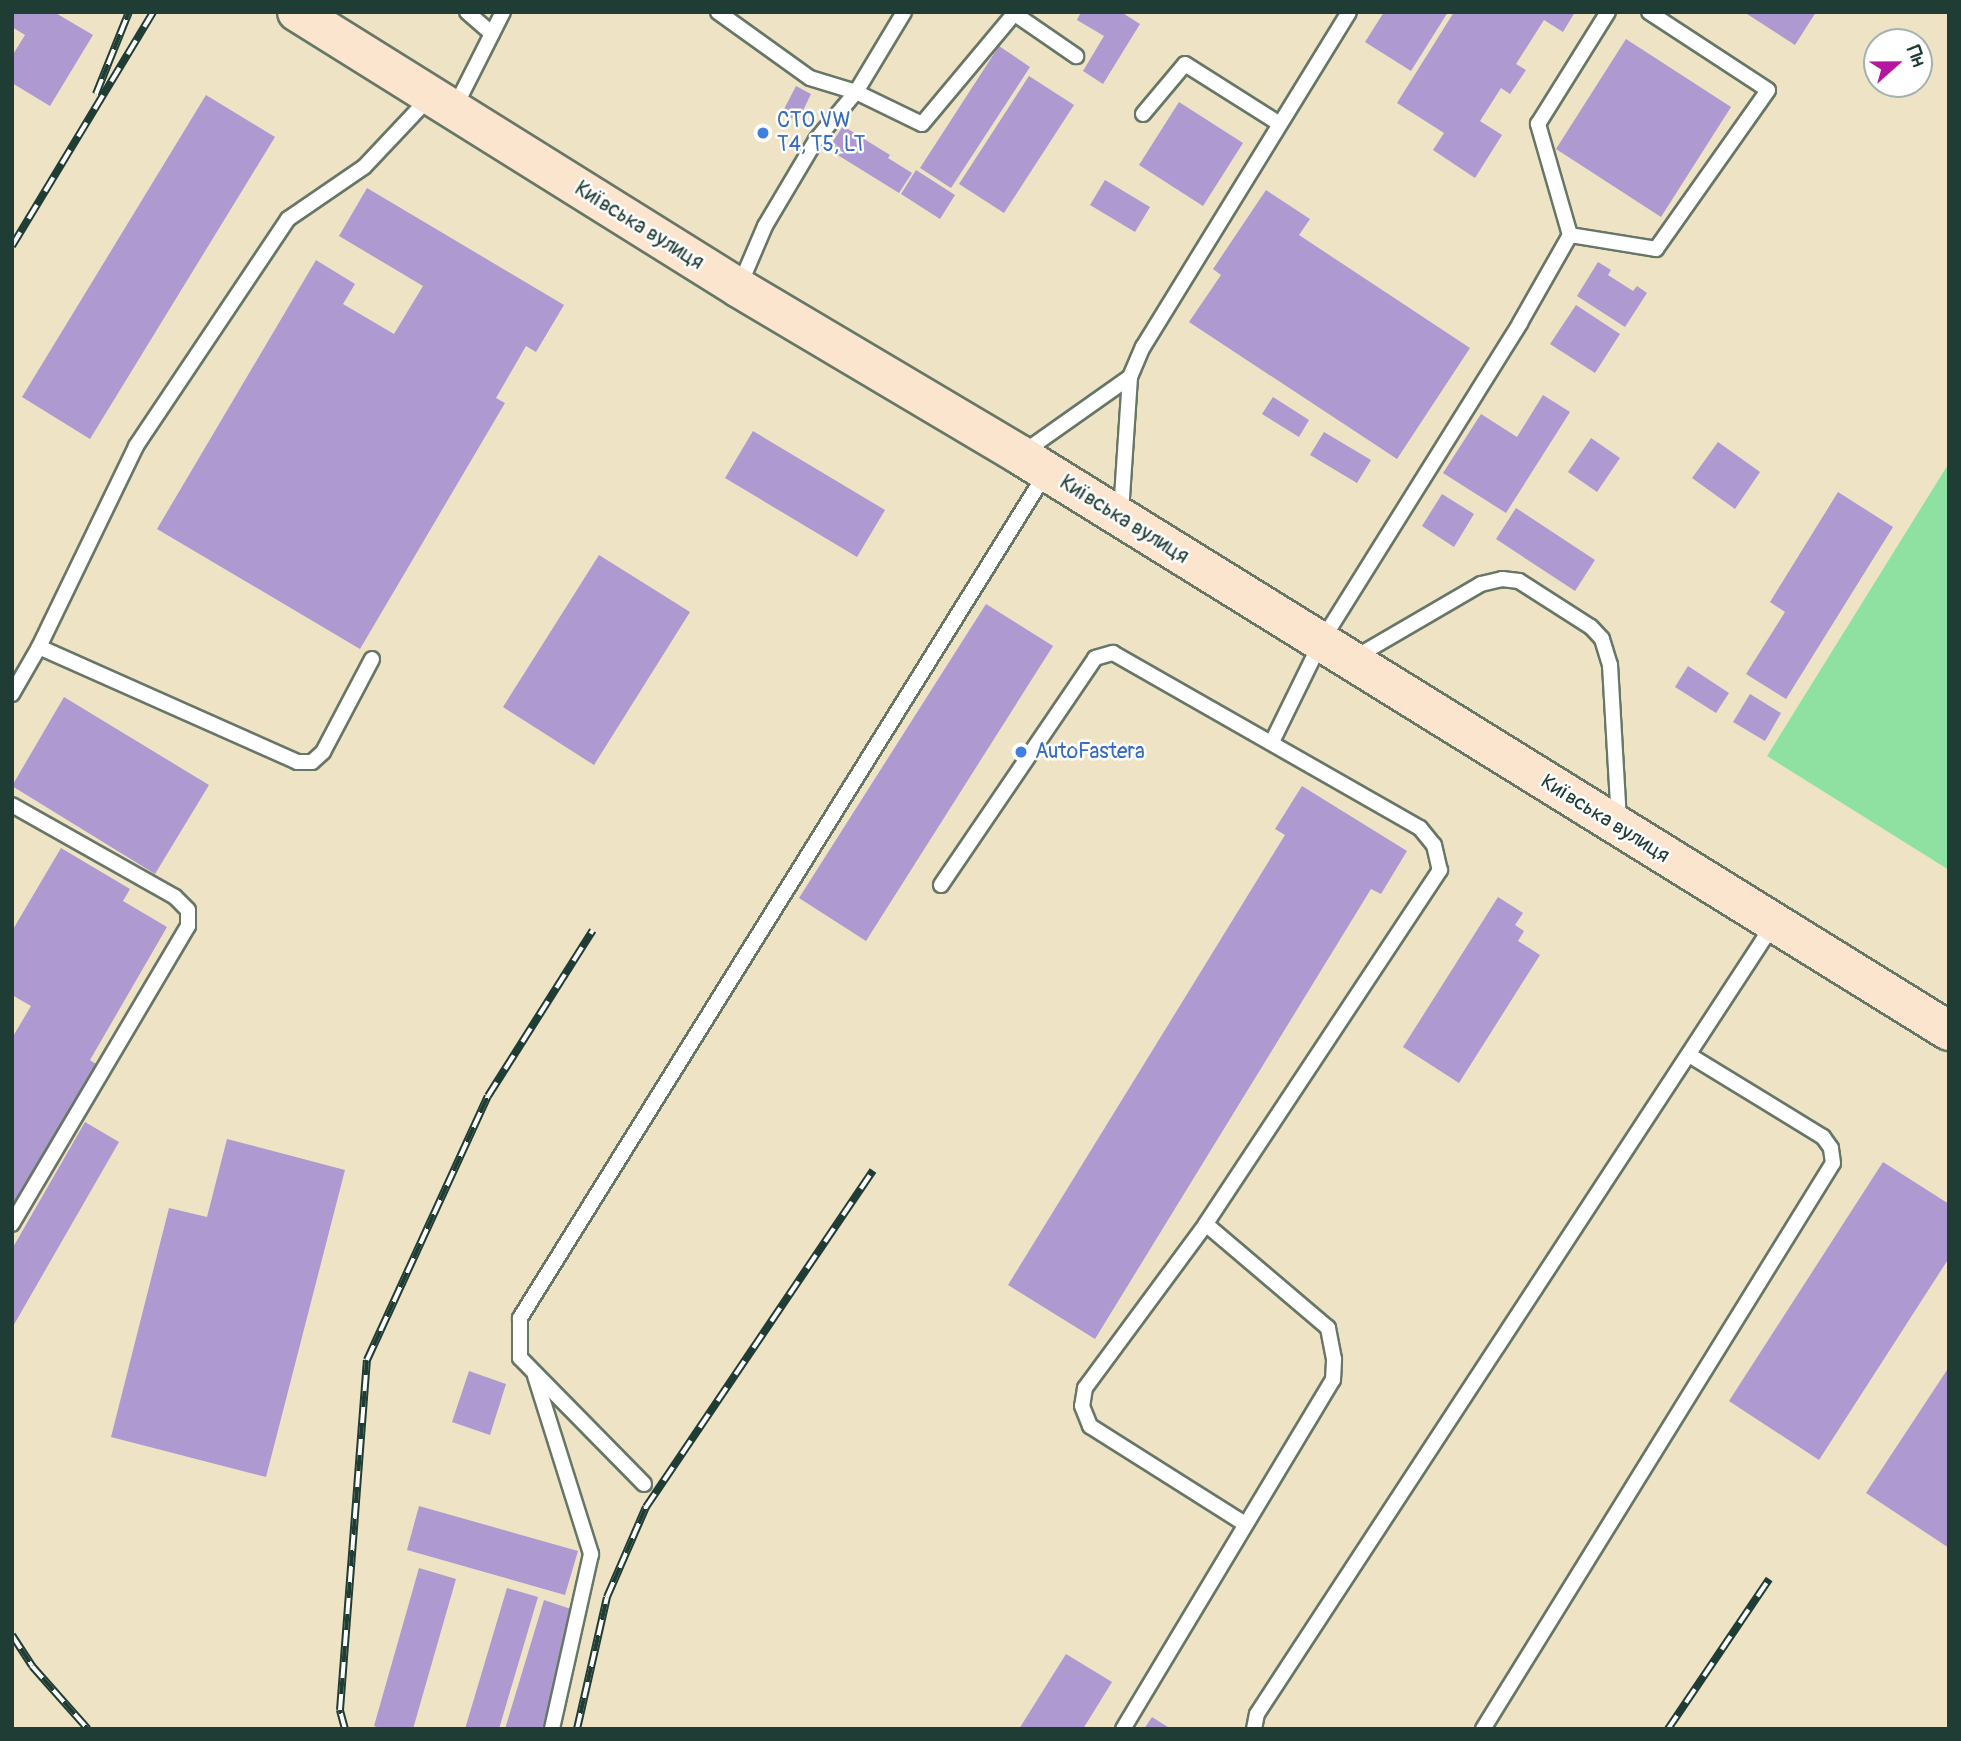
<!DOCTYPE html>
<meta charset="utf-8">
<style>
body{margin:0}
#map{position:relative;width:1961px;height:1741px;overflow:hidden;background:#eee4c5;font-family:Pangolin,sans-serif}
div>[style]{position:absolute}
.green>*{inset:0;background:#8fe1a1}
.building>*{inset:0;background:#ae99d1}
.roads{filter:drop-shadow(2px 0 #677767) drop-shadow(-2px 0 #677767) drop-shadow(0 2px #677767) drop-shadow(0 -2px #677767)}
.lane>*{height:14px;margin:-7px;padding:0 7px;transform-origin:7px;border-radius:7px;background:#fff}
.secondary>*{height:38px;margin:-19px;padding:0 19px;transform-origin:19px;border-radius:19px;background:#fbe5cf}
.rail>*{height:8px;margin-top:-4px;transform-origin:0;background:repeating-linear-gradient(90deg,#fff 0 16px,#1f3d34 0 32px);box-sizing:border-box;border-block:2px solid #1f3d34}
.dots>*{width:19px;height:19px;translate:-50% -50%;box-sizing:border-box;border:4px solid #fff;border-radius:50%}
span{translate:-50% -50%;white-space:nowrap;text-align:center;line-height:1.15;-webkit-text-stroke:5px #fff;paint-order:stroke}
.shop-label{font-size:21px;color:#366cbe}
.left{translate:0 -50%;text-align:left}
.street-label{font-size:21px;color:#1f3d34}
.frame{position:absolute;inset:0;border:14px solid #1f3d34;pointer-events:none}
.north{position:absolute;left:1863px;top:28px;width:70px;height:70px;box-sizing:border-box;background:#fff;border:2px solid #a5b1ae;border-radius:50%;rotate:69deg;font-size:19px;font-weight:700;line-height:28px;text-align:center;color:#1f3d34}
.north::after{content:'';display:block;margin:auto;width:24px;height:32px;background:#b5179e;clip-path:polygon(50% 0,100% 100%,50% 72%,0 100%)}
</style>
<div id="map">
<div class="green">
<div style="clip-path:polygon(1949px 463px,1949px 870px,1767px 756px)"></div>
</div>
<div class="building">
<div style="clip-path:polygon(12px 12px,54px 12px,93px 35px,50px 106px,12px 83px,12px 56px,25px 35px,12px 27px)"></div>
<div style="clip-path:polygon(1081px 12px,1121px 12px,1140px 24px,1103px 84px,1083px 71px,1104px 36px,1077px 20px)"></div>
<div style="clip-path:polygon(1384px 12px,1448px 12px,1411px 71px,1365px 42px)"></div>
<div style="clip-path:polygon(1454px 12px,1575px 12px,1563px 32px,1544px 20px,1516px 64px,1526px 70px,1510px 94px,1501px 88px,1480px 121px,1502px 135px,1475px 178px,1433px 150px,1444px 133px,1397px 103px)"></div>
<div style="clip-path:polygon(1744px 12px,1816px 12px,1795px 45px)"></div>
<div style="clip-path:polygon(1626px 39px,1731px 107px,1661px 217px,1556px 149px)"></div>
<div style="clip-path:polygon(999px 46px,1030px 67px,951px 188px,920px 168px)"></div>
<div style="clip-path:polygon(1029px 76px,1074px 105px,1004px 213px,959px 184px)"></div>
<div style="clip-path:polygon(796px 86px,811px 94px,798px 121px,782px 113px)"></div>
<div style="clip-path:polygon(206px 95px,275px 137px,90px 439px,22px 397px)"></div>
<div style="clip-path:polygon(1179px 102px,1243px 143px,1203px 206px,1139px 165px)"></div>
<div style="clip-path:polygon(843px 126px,890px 155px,888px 158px,912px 173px,899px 193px,828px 149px)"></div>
<div style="clip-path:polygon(916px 170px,955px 195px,940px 219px,901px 194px)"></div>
<div style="clip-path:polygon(1105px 180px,1150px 207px,1135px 232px,1090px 205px)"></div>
<div style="clip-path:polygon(367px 188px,564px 305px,536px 352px,526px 346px,496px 398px,505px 403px,360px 649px,157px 529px,316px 260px,355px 284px,343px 304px,394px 334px,423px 286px,339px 236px)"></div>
<div style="clip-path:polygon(1266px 190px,1310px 219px,1299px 235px,1470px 348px,1397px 459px,1189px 322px,1221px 275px,1213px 269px)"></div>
<div style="clip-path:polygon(1598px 262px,1611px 270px,1608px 275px,1633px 291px,1637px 286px,1647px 293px,1625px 327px,1577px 296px)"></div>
<div style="clip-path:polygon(1576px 305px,1620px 334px,1595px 373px,1550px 344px)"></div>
<div style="clip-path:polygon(1543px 395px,1570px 412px,1506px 513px,1443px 473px,1481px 414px,1517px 437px)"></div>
<div style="clip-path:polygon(1273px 397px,1309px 420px,1299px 437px,1262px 414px)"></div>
<div style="clip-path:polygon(753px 431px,885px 510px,857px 557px,725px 478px)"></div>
<div style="clip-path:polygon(1324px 432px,1371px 460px,1357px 483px,1310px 455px)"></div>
<div style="clip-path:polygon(1591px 438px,1620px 458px,1597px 492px,1568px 472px)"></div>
<div style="clip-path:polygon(1718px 442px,1760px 472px,1735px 509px,1692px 478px)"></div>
<div style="clip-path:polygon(1838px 492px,1893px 527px,1786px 699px,1746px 674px,1785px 612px,1770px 602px)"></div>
<div style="clip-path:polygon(1442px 494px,1474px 514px,1454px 547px,1422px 526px)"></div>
<div style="clip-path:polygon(1516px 508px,1595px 560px,1575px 591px,1496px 539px)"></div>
<div style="clip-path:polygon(599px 555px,690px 612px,594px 765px,503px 707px)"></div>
<div style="clip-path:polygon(986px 604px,1053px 646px,866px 941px,799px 898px)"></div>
<div style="clip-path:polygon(1688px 666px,1729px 693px,1716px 713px,1675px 687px)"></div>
<div style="clip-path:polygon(1750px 694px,1781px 713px,1765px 741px,1733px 722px)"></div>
<div style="clip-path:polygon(64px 697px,209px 785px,155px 874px,12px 786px)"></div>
<div style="clip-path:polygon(1302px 786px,1407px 851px,1381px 894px,1371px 889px,1095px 1339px,1008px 1285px,1285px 835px,1275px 829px)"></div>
<div style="clip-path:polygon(61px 848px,130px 889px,123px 901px,167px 927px,90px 1060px,96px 1064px,12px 1206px,12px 1038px,31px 1006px,12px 995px,12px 931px)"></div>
<div style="clip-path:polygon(1498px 897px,1523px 913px,1515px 925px,1524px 931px,1518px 941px,1540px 955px,1459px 1083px,1403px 1047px)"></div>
<div style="clip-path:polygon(85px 1122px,119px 1142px,12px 1328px,12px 1249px)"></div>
<div style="clip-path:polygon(227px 1139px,345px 1170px,266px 1477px,111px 1437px,169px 1208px,207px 1217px)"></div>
<div style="clip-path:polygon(1883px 1162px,1949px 1204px,1949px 1258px,1819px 1460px,1729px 1401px)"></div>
<div style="clip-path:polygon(1949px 1367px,1949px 1548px,1866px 1493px)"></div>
<div style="clip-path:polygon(469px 1371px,506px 1384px,490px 1435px,452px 1422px)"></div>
<div style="clip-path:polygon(419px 1506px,578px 1551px,565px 1595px,407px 1550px)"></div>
<div style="clip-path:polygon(419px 1568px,456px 1579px,413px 1729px,384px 1729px,374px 1726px)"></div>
<div style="clip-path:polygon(507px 1588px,538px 1597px,499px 1729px,465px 1729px)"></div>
<div style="clip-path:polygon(544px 1600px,577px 1611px,542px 1729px,505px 1729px)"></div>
<div style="clip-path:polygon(1066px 1654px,1112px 1682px,1083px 1729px,1019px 1729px)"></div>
<div style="clip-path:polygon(1152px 1717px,1171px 1729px,1144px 1729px)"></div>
</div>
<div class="roads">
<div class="lane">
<div style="left:467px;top:12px;width:33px;rotate:41deg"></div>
<div style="left:718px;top:12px;width:113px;rotate:35.7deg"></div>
<div style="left:810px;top:78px;width:48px;rotate:16.9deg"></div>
<div style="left:856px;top:92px;width:73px;rotate:25.9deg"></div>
<div style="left:922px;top:124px;width:143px;rotate:-50.1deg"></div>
<div style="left:1012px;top:12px;width:78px;rotate:34.5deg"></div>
<div style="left:454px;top:109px;width:109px;rotate:-63.2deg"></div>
<div style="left:1143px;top:114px;width:65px;rotate:-50deg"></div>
<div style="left:1185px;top:64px;width:112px;rotate:32.3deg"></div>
<div style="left:1570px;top:235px;width:87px;rotate:9.2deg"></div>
<div style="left:1656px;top:249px;width:194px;rotate:-54.8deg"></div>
<div style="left:1768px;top:90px;width:142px;rotate:-146.8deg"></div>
<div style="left:739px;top:287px;width:66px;rotate:-66.9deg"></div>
<div style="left:765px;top:226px;width:100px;rotate:-59.3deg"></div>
<div style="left:816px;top:140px;width:62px;rotate:-50.2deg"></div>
<div style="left:856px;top:92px;width:93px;rotate:-59deg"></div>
<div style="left:1130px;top:377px;width:33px;rotate:-67deg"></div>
<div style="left:1143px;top:347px;width:393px;rotate:-58.4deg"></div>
<div style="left:1021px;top:454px;width:133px;rotate:-35.2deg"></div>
<div style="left:1130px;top:377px;width:136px;rotate:93.8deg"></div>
<div style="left:39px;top:647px;width:282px;rotate:24deg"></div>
<div style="left:297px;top:762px;width:15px"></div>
<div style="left:312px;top:762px;width:15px;rotate:-42deg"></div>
<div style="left:323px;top:752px;width:105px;rotate:-62.2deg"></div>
<div style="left:1354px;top:658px;width:147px;rotate:-30.2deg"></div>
<div style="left:1481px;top:584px;width:22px;rotate:-13deg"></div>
<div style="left:1502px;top:579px;width:17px;rotate:7deg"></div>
<div style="left:1519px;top:581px;width:85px;rotate:32.6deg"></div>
<div style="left:1591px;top:627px;width:16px;rotate:47deg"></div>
<div style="left:1602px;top:639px;width:27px;rotate:73deg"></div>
<div style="left:1610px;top:665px;width:154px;rotate:86.7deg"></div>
<div style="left:12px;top:694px;width:54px;rotate:-60.1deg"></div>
<div style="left:39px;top:647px;width:223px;rotate:-64.2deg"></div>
<div style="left:136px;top:446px;width:273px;rotate:-56.2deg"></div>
<div style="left:288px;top:219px;width:92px;rotate:-34.4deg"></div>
<div style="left:364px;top:167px;width:95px;rotate:-46.7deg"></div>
<div style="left:1272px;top:742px;width:111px;rotate:-63.9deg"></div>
<div style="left:1321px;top:642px;width:376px;rotate:-58deg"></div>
<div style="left:1520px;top:323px;width:101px;rotate:-60.4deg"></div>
<div style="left:1570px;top:235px;width:116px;rotate:-106.1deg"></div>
<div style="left:1538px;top:124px;width:132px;rotate:-58deg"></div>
<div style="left:12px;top:805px;width:187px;rotate:29.4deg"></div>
<div style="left:175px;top:897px;width:18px;rotate:45deg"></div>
<div style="left:188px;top:910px;width:16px;rotate:90deg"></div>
<div style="left:188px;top:926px;width:346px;rotate:120.6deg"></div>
<div style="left:941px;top:885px;width:274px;rotate:-55.8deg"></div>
<div style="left:1095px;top:658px;width:19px;rotate:-16deg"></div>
<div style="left:1113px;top:653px;width:353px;rotate:29.7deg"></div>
<div style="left:1420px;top:828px;width:22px;rotate:51deg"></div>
<div style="left:1434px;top:845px;width:26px;rotate:77deg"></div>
<div style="left:1440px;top:870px;width:424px;rotate:123.5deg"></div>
<div style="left:1206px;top:1224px;width:204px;rotate:126.4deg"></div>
<div style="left:1085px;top:1388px;width:18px;rotate:99deg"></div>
<div style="left:1082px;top:1406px;width:22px;rotate:68deg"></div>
<div style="left:1090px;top:1426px;width:183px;rotate:32.3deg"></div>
<div style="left:535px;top:1376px;width:187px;rotate:72.5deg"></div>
<div style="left:591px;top:1554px;width:179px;rotate:102.6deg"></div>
<div style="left:644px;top:1484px;width:177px;rotate:-134.5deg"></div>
<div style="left:520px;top:1358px;width:40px;rotate:-90deg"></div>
<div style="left:520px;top:1318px;width:995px;rotate:-58.1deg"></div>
<div style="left:1123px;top:1729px;width:407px;rotate:-59deg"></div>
<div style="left:1333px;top:1380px;width:21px;rotate:-87deg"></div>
<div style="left:1334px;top:1359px;width:32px;rotate:-101deg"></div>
<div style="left:1328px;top:1328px;width:160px;rotate:-139.6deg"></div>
<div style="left:1254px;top:1729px;width:15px;rotate:-79deg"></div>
<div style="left:1257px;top:1714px;width:943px;rotate:-56.82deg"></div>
<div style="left:1483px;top:1729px;width:665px;rotate:-58.27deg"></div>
<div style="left:1833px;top:1163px;width:15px;rotate:-98deg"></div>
<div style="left:1831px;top:1148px;width:14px;rotate:-126deg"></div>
<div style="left:1823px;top:1137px;width:157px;rotate:-148.5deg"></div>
</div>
<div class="secondary">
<div style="left:297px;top:12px;width:521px;rotate:31.98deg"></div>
<div style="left:739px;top:288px;width:327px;rotate:30.7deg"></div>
<div style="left:1020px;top:455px;width:1093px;rotate:31.8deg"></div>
</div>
</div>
<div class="rail">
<div style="left:96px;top:94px;width:88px;rotate:-68.1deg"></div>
<div style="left:12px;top:246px;width:273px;rotate:-58.9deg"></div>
<div style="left:12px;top:1635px;width:37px;rotate:57deg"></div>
<div style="left:32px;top:1666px;width:84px;rotate:48.4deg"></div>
<div style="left:345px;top:1729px;width:20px;rotate:-105deg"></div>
<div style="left:340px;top:1710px;width:351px;rotate:-85.6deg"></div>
<div style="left:367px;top:1360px;width:290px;rotate:-65.4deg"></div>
<div style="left:488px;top:1096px;width:196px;rotate:-57.7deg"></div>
<div style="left:577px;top:1729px;width:135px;rotate:-77.2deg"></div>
<div style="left:607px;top:1597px;width:98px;rotate:-66.6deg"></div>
<div style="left:646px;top:1507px;width:406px;rotate:-56deg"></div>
<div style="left:1668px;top:1729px;width:181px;rotate:-56deg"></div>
</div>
<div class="dots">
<div style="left:763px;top:133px;background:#3f7fe0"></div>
<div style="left:1021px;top:752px;background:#3f7fe0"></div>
</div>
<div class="shop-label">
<span class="left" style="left:777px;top:133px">СТО VW<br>T4, T5, LT</span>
<span class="left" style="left:1035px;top:752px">AutoFastera</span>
</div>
<div class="street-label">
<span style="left:639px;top:226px;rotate:32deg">Київська вулиця</span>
<span style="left:1124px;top:520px;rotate:32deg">Київська вулиця</span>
<span style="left:1605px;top:819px;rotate:32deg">Київська вулиця</span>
</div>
<div class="frame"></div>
<div class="north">Пн</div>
</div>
